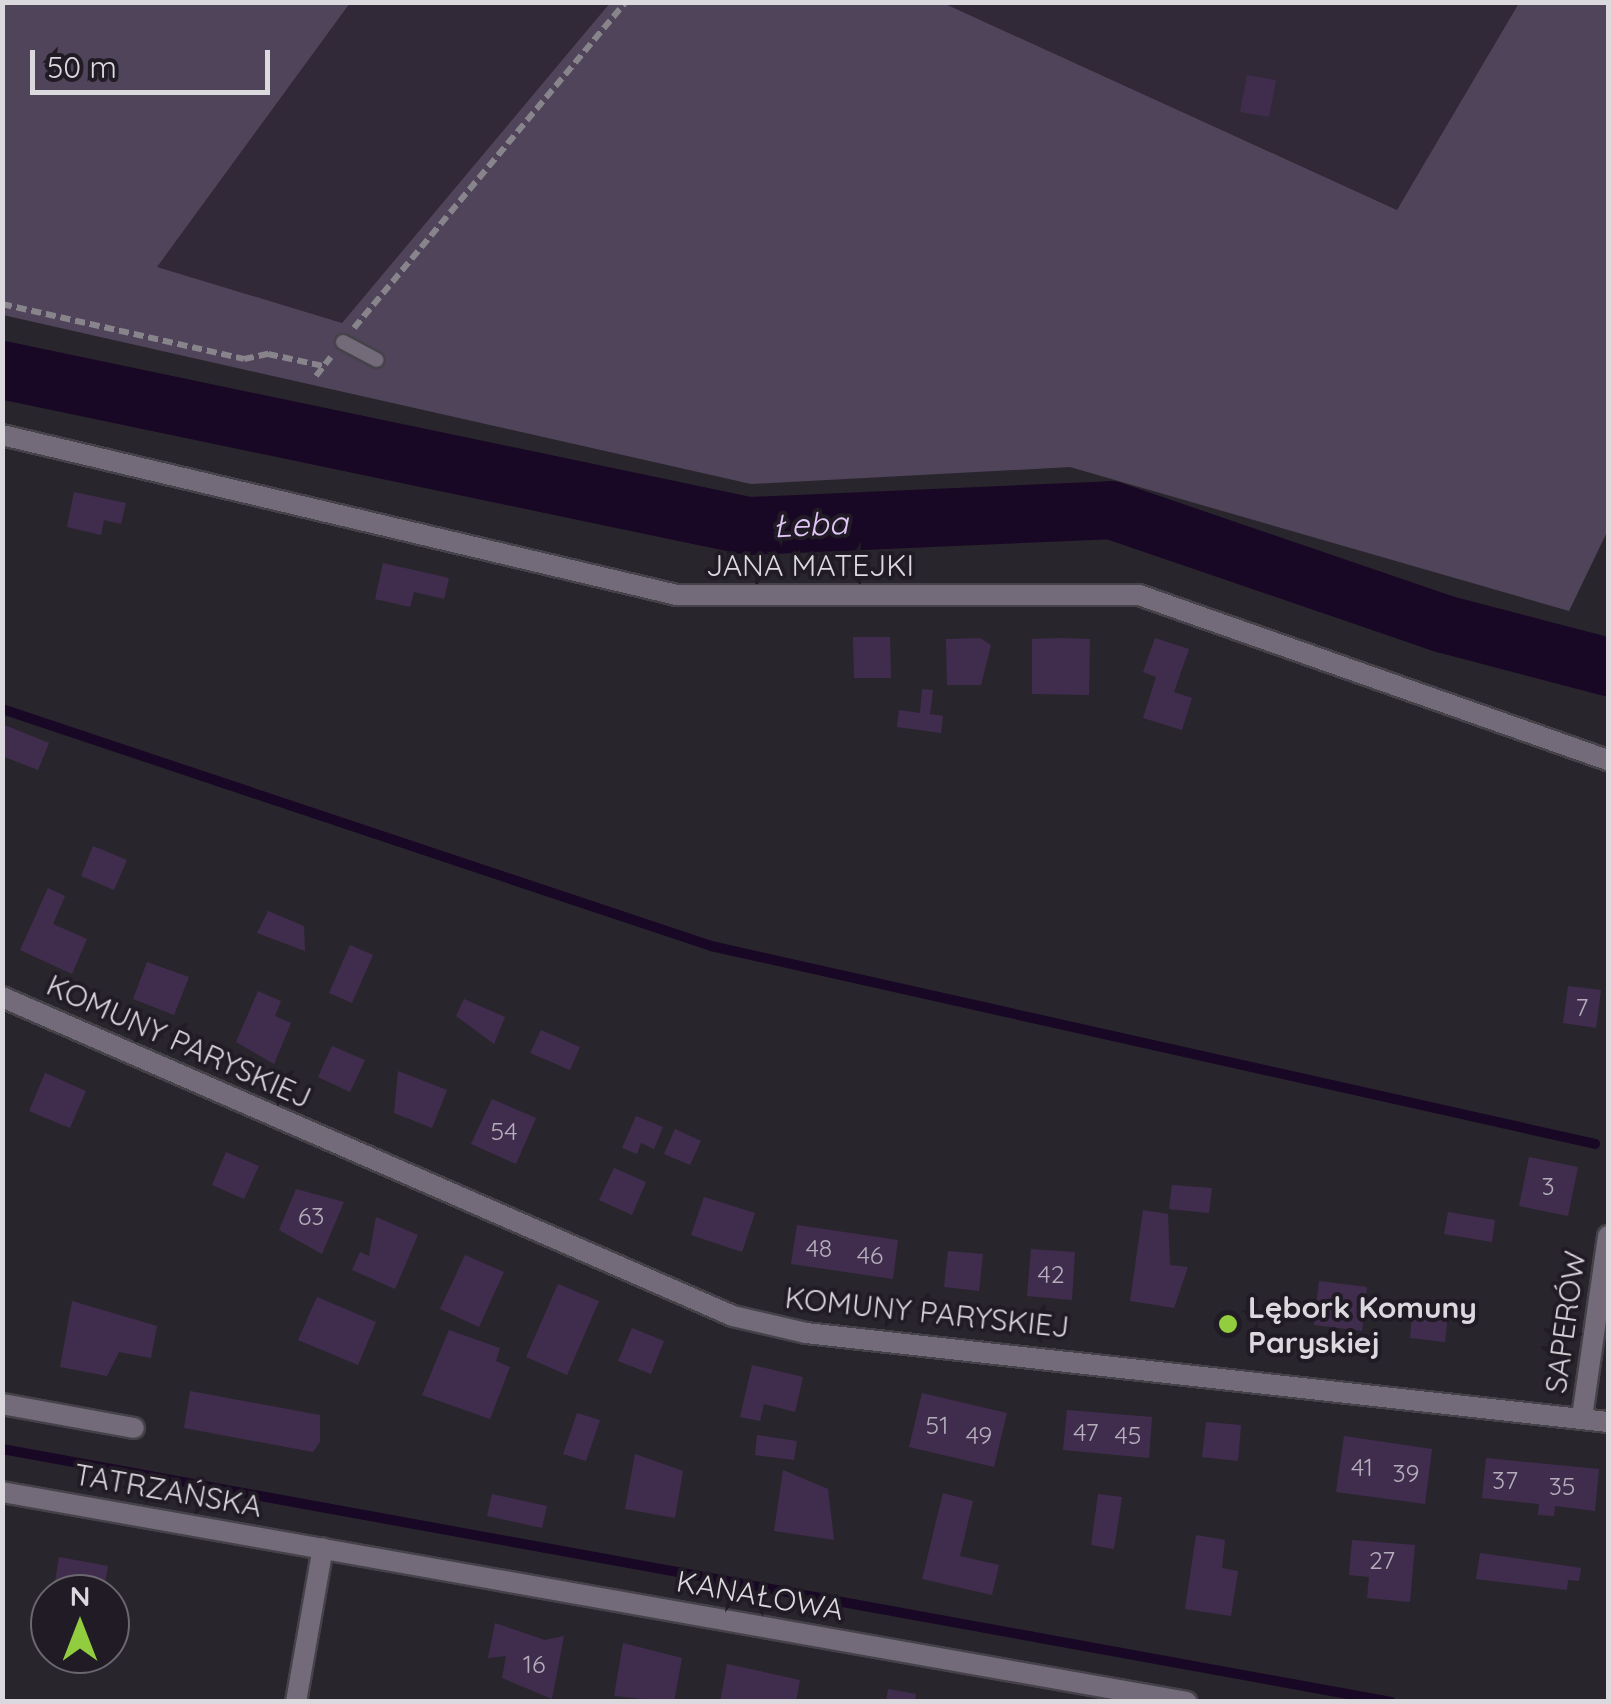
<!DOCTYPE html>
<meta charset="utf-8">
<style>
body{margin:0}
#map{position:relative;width:1611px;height:1704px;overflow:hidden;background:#29252d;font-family:Quicksand,sans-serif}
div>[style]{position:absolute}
.built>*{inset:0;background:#312937}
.green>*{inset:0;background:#50445a}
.stream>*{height:10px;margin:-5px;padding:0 5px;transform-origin:5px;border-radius:5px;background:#190825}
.river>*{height:58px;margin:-29px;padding:0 29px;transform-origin:29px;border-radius:29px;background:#190825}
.building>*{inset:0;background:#402d4e}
.path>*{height:6px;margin-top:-3px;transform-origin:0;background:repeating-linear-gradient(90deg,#88848b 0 10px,transparent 0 15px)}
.roads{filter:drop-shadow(2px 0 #454249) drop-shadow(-2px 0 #454249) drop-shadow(0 2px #454249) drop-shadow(0 -2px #454249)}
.service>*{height:14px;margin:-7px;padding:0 7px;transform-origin:7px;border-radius:7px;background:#736a7a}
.minor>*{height:20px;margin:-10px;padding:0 10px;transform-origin:10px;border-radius:10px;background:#736a7a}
.dots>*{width:28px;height:28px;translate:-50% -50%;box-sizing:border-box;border:5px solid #201b24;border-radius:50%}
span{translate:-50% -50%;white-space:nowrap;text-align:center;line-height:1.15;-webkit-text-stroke:8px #201b24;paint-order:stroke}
.number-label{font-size:25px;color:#b4adba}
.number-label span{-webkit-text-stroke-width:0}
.street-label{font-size:30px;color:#dbd8de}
.poi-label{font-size:30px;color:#dbd8de;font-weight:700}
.left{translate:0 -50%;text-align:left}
.water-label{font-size:32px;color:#e1c6f7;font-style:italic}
.frame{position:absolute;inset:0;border:5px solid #dbd8de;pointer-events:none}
.north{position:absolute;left:30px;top:1574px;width:100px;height:100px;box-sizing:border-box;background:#201b24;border:2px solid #6b676e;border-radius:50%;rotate:0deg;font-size:28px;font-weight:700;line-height:40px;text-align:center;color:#dbd8de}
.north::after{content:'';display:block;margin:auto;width:35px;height:45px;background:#92cd3f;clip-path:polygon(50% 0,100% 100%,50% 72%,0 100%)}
.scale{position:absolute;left:30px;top:50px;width:240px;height:45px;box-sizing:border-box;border:5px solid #dbd8de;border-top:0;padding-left:12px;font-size:30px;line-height:35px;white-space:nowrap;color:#dbd8de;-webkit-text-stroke:8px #201b24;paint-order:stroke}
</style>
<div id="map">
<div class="built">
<div style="clip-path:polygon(350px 3px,610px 3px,342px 323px,156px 267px)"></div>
<div style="clip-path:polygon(943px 3px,1519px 3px,1398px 210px)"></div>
</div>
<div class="green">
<div style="clip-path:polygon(3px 3px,350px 3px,157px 267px,342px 323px,610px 3px,943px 3px,1397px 210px,1519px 3px,1608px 3px,1608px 530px,1569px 611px,1070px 467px,751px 484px,3px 315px)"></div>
</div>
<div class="stream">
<div style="left:2px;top:709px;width:748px;rotate:18.48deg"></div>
<div style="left:711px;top:946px;width:906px;rotate:12.62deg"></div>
<div style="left:2px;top:1449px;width:1412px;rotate:10.32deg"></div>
</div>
<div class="river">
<div style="left:2px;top:370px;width:763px;rotate:11.8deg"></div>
<div style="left:749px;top:526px;width:362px;rotate:-2.5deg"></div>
<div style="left:1111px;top:510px;width:352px;rotate:18.9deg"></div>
<div style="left:1444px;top:624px;width:170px;rotate:14.7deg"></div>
</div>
<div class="building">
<div style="clip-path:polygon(1247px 75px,1276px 80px,1269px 117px,1240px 112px)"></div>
<div style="clip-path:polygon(74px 492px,126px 503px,121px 524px,104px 520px,101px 535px,67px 527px)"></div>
<div style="clip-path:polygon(383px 563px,449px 578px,444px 599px,414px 592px,410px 607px,375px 599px)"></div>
<div style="clip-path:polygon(853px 637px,890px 637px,891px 678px,854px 678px)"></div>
<div style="clip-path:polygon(980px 638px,991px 645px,981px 685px,947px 685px,946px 639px)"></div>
<div style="clip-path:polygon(1060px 638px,1090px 639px,1089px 695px,1032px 694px,1032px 639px)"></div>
<div style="clip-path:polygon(1155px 638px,1189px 649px,1174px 692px,1192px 698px,1182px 730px,1143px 718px,1156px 677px,1143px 672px)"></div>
<div style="clip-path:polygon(922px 689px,933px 690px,930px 714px,943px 716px,941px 733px,897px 727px,899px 710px,920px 713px)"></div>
<div style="clip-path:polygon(2px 724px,49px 743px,38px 770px,2px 756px)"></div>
<div style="clip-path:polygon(93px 846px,127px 860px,114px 890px,81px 876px)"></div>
<div style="clip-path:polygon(48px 888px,65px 896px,53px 924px,87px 939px,72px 974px,20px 950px)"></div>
<div style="clip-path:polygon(268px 911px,304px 926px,305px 951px,257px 933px)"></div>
<div style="clip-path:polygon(350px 945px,373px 955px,352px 1003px,329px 993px)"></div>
<div style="clip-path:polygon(147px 962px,189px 977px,174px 1015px,133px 999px)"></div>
<div style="clip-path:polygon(1568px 986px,1601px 990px,1596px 1028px,1563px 1023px)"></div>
<div style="clip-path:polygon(258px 991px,281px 1001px,275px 1016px,291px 1023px,274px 1064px,236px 1042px)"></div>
<div style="clip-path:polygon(464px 999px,505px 1017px,494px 1044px,456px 1016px)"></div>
<div style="clip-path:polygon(541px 1030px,580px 1047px,570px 1070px,530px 1053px)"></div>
<div style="clip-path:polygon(332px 1046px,365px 1060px,350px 1092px,318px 1077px)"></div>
<div style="clip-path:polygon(398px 1071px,447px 1090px,432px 1128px,394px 1113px)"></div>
<div style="clip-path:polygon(45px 1073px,86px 1091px,70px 1128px,29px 1111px)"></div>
<div style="clip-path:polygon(492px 1099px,536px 1118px,516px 1164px,471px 1144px)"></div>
<div style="clip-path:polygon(636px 1116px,663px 1127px,654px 1149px,641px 1143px,637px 1154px,622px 1148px)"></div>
<div style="clip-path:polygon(675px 1129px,701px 1141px,690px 1165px,664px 1154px)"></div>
<div style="clip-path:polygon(226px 1152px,259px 1166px,244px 1199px,212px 1185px)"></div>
<div style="clip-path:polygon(1529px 1157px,1578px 1167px,1568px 1216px,1519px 1206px)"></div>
<div style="clip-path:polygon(614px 1168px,646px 1182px,632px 1215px,599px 1200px)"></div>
<div style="clip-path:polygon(1172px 1185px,1212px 1188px,1209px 1213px,1169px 1209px)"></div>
<div style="clip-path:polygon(296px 1189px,344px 1202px,322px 1254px,279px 1230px)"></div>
<div style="clip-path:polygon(704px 1197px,755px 1213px,742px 1252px,691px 1235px)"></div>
<div style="clip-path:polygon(1143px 1210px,1168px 1214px,1170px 1265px,1188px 1267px,1174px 1308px,1130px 1301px)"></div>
<div style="clip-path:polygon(1448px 1212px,1495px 1220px,1492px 1242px,1444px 1234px)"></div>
<div style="clip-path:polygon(376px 1217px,418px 1235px,395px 1289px,352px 1270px,360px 1252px,369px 1256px)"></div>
<div style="clip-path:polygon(797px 1225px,898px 1240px,893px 1279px,791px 1264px)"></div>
<div style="clip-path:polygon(1031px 1249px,1075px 1252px,1072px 1300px,1027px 1296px)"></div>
<div style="clip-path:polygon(948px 1251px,983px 1254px,979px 1291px,944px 1287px)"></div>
<div style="clip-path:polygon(465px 1255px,504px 1272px,479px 1327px,440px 1309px)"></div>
<div style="clip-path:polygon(1319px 1281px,1367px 1287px,1362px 1331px,1314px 1325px)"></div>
<div style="clip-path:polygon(558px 1284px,599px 1301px,567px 1375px,526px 1357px)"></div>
<div style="clip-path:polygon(317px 1297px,376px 1322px,358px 1365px,298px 1340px)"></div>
<div style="clip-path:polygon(72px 1301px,157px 1326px,151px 1358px,119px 1352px,107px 1376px,60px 1367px)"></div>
<div style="clip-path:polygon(1413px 1303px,1449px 1306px,1445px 1342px,1410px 1338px)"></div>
<div style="clip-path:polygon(1219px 1316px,1237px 1319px,1237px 1331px,1218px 1330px)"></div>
<div style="clip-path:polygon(632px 1328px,664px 1341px,651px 1374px,618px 1361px)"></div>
<div style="clip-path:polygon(449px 1330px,500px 1348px,496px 1361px,510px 1367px,490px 1419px,422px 1395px)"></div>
<div style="clip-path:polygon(752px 1365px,803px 1377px,795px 1412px,764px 1404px,760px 1421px,740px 1417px)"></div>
<div style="clip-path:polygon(190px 1391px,320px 1415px,320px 1442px,313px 1452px,184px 1428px)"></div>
<div style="clip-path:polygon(922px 1393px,1007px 1413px,994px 1467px,909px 1447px)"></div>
<div style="clip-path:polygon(1067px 1410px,1152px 1417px,1149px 1458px,1063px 1450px)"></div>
<div style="clip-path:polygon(577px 1413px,600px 1420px,586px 1461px,563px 1454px)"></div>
<div style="clip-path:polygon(1206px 1422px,1241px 1425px,1238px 1461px,1202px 1457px)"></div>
<div style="clip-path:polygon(757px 1435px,797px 1441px,794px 1460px,755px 1455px)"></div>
<div style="clip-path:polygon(1344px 1436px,1432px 1449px,1425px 1504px,1336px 1492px)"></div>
<div style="clip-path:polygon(635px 1454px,683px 1471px,675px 1518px,625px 1509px)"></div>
<div style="clip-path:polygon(1486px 1458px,1599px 1469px,1595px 1511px,1555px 1506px,1554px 1516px,1538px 1515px,1539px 1504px,1482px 1498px)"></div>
<div style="clip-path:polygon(783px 1470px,828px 1489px,834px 1540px,774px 1531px)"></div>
<div style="clip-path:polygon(943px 1493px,973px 1501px,960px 1556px,999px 1565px,992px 1595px,922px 1579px)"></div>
<div style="clip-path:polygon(492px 1494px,547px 1506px,542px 1528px,487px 1516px)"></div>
<div style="clip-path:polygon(1098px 1494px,1122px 1497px,1114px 1549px,1091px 1545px)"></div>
<div style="clip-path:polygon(1196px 1535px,1225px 1540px,1222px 1568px,1238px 1571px,1231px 1616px,1185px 1609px)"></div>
<div style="clip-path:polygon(1352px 1540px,1415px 1545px,1410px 1602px,1367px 1598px,1369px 1577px,1349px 1575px)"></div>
<div style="clip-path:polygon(1480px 1553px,1581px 1568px,1579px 1581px,1568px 1580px,1567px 1590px,1476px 1579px)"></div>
<div style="clip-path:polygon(59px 1557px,108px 1566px,103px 1594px,53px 1594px)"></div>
<div style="clip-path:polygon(495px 1623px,545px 1640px,564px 1636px,552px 1699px,502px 1678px,506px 1656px,488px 1658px)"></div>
<div style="clip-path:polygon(623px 1643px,682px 1658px,674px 1702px,614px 1696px)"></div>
<div style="clip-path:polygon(727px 1664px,800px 1680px,796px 1702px,720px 1702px)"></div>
<div style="clip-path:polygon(888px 1689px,916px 1694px,915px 1702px,886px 1702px)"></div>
</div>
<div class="path">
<div style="left:2px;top:304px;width:248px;rotate:12.8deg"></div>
<div style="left:244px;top:359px;width:25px;rotate:-12deg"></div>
<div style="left:268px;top:354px;width:56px;rotate:12.3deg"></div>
<div style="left:354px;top:328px;width:425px;rotate:-50.2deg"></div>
<div style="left:316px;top:376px;width:24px;rotate:-52deg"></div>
</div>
<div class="roads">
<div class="service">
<div style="left:343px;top:342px;width:38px;rotate:28deg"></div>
</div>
<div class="minor">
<div style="left:2px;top:435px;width:694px;rotate:13.34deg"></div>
<div style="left:677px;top:595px;width:462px"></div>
<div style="left:1139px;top:595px;width:497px;rotate:19.4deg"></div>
<div style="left:2px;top:997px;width:798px;rotate:23.58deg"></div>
<div style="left:733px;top:1316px;width:75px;rotate:13.1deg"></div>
<div style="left:806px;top:1333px;width:807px;rotate:6.33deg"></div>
<div style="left:2px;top:1404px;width:134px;rotate:10.3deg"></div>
<div style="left:1582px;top:1417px;width:183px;rotate:-81.8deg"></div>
<div style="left:2px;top:1492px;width:1203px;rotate:10.05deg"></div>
<div style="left:296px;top:1702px;width:156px;rotate:-80.1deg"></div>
</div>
</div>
<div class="dots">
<div style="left:1228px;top:1324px;background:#92cd3f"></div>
</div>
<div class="number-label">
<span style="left:1582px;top:1007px">7</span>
<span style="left:504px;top:1131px">54</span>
<span style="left:1548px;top:1186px">3</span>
<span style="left:311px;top:1216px">63</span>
<span style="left:819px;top:1248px">48</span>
<span style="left:870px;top:1255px">46</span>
<span style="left:1051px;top:1274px">42</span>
<span style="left:937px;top:1425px">51</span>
<span style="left:1086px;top:1432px">47</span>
<span style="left:979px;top:1435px">49</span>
<span style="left:1128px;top:1435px">45</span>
<span style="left:1362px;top:1467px">41</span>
<span style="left:1406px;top:1473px">39</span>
<span style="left:1505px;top:1480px">37</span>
<span style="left:1562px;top:1486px">35</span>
<span style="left:1382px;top:1560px">27</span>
<span style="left:534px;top:1664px">16</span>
</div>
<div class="street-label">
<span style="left:810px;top:565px">JANA MATEJKI</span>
<span style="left:179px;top:1041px;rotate:24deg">KOMUNY PARYSKIEJ</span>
<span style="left:927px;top:1312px;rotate:6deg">KOMUNY PARYSKIEJ</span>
<span style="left:1565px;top:1322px;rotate:-82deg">SAPERÓW</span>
<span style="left:168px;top:1490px;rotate:10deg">TATRZAŃSKA</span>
<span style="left:760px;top:1595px;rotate:10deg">KANAŁOWA</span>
</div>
<div class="poi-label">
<span class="left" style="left:1248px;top:1324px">Lębork Komuny<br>Paryskiej</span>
</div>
<div class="water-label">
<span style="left:810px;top:524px;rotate:-3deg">Łeba</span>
</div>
<div class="frame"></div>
<div class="north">N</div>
<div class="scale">50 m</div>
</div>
